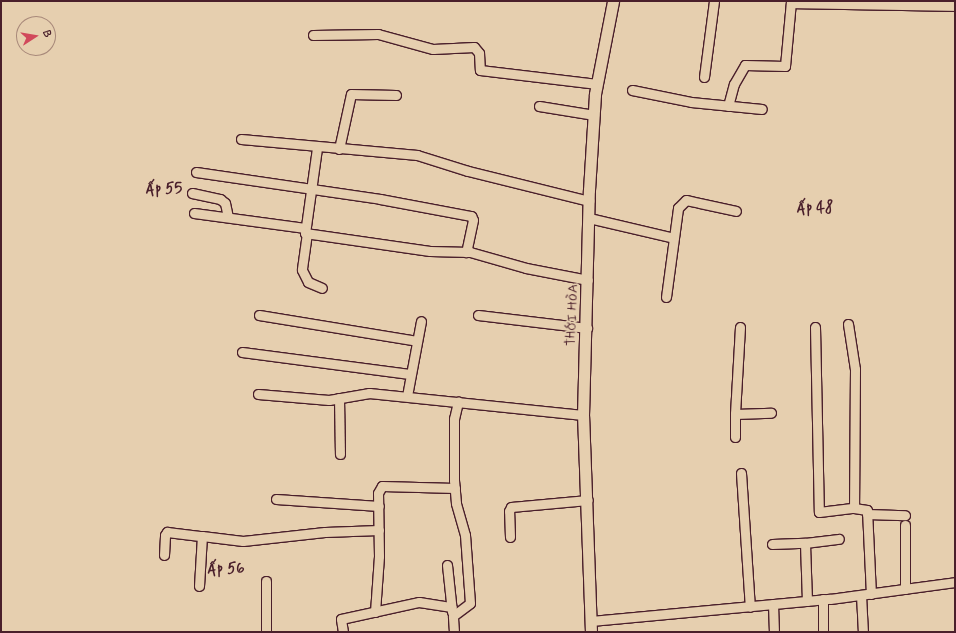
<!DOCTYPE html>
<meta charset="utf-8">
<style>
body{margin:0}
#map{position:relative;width:956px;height:633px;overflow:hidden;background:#e6cfaf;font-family:Mynerve,sans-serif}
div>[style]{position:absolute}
.roads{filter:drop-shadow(1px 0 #4a1f2b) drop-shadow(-1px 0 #4a1f2b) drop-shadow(0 1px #4a1f2b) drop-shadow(0 -1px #4a1f2b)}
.minor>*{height:9px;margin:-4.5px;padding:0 4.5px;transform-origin:4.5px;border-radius:4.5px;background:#e6cfaf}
.tertiary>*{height:11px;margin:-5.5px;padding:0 5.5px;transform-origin:5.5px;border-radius:5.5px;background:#e6cfaf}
span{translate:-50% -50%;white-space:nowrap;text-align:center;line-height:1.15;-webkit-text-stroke:3.5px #e6cfaf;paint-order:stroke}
.street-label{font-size:14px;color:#4a1f2b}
.neighbourhood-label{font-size:15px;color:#4a1f2b;font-weight:700}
.frame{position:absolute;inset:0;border:2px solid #4a1f2b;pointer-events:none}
.north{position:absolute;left:16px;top:16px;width:40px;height:40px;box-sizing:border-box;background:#e6cfaf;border:1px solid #a8897a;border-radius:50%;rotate:78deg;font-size:11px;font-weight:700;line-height:16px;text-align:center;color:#4a1f2b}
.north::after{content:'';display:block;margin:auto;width:14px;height:18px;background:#d1495b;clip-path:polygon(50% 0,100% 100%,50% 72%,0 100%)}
</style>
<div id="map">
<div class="roads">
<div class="minor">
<div style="left:791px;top:3px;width:164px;rotate:1deg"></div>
<div style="left:313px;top:35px;width:65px;rotate:-0.9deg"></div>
<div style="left:378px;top:34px;width:57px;rotate:15.3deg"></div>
<div style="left:433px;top:49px;width:41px;rotate:-2.8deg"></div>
<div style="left:474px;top:47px;width:8px;rotate:50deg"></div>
<div style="left:479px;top:53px;width:17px;rotate:87deg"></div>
<div style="left:480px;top:70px;width:118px;rotate:6.8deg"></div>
<div style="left:704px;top:77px;width:77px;rotate:-82.5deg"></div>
<div style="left:632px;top:90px;width:60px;rotate:11.5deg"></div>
<div style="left:691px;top:102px;width:71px;rotate:5.6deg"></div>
<div style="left:539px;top:106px;width:56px;rotate:9.3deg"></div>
<div style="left:728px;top:106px;width:23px;rotate:-75deg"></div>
<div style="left:734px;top:84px;width:22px;rotate:-60deg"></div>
<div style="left:745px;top:65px;width:40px;rotate:1.4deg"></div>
<div style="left:785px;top:66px;width:65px;rotate:-84.7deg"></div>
<div style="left:241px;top:139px;width:177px;rotate:5.2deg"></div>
<div style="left:417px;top:155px;width:53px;rotate:17.4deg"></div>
<div style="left:468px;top:171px;width:125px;rotate:13.9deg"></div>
<div style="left:317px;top:148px;width:86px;rotate:98deg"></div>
<div style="left:305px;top:233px;width:126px;rotate:8.2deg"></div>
<div style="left:430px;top:251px;width:40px;rotate:1.4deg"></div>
<div style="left:470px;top:252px;width:58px;rotate:15.9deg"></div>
<div style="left:526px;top:268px;width:63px;rotate:11deg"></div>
<div style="left:339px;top:149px;width:56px;rotate:-77.7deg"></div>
<div style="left:351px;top:94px;width:45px;rotate:1.3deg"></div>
<div style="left:196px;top:172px;width:186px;rotate:8.3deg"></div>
<div style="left:380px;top:199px;width:93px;rotate:10.6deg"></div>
<div style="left:471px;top:216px;width:4px;rotate:63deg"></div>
<div style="left:473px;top:220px;width:33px;rotate:102deg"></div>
<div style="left:192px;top:193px;width:29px;rotate:12deg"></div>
<div style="left:220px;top:199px;width:6px;rotate:39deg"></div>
<div style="left:225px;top:203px;width:14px;rotate:78deg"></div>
<div style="left:194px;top:213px;width:112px;rotate:7.7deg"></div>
<div style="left:589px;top:218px;width:87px;rotate:13.2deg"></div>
<div style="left:307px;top:233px;width:37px;rotate:98deg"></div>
<div style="left:302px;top:270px;width:13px;rotate:63deg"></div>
<div style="left:308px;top:282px;width:15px;rotate:23deg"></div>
<div style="left:666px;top:297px;width:90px;rotate:-82.3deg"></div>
<div style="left:678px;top:208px;width:11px;rotate:-45deg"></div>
<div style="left:686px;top:200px;width:51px;rotate:12.4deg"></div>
<div style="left:259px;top:315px;width:160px;rotate:9.3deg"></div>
<div style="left:478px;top:315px;width:110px;rotate:6.8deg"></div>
<div style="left:848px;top:324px;width:46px;rotate:81.2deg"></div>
<div style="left:855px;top:369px;width:139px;rotate:90.4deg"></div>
<div style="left:854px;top:508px;width:13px;rotate:9deg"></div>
<div style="left:867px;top:510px;width:84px;rotate:87.3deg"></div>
<div style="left:740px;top:327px;width:87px;rotate:93.3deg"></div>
<div style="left:735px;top:414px;width:36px;rotate:-2deg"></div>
<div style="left:815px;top:327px;width:185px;rotate:88.8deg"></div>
<div style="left:819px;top:512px;width:35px;rotate:-7deg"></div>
<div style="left:242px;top:352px;width:169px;rotate:7.5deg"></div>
<div style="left:258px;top:394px;width:71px;rotate:4.8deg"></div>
<div style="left:329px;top:400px;width:41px;rotate:-9.9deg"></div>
<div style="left:369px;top:393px;width:215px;rotate:5.9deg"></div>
<div style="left:407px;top:396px;width:76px;rotate:-79.4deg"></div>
<div style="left:339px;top:398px;width:56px;rotate:89deg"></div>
<div style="left:735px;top:437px;width:23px;rotate:-90deg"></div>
<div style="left:741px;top:473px;width:134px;rotate:86.2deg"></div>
<div style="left:276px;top:499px;width:103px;rotate:3.9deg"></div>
<div style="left:867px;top:514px;width:38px;rotate:2deg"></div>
<div style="left:905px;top:525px;width:64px;rotate:90deg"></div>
<div style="left:510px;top:537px;width:26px;rotate:-92deg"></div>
<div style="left:509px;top:511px;width:4px;rotate:-63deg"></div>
<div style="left:511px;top:507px;width:77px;rotate:-5.2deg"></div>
<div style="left:772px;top:544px;width:33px;rotate:-2deg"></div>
<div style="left:164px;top:555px;width:20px;rotate:-87deg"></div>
<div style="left:165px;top:535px;width:4px;rotate:-56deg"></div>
<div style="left:167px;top:532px;width:35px;rotate:7deg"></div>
<div style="left:447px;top:565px;width:47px;rotate:83.9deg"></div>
<div style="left:199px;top:586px;width:50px;rotate:-86.6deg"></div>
<div style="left:202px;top:536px;width:41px;rotate:7deg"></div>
<div style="left:243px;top:541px;width:82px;rotate:-6.3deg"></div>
<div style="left:325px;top:532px;width:54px;rotate:-2.1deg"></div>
<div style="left:861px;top:595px;width:37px;rotate:87deg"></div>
<div style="left:823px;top:599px;width:33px;rotate:90deg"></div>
<div style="left:807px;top:601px;width:58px;rotate:-92deg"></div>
<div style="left:805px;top:543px;width:34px;rotate:-7deg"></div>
<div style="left:773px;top:604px;width:28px;rotate:88deg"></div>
<div style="left:375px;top:612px;width:56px;rotate:-85.9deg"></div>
<div style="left:379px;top:556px;width:63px;rotate:-90.9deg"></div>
<div style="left:378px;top:493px;width:8px;rotate:-60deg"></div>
<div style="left:382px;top:486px;width:73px;rotate:1.6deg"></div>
<div style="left:591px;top:621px;width:240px;rotate:-5.3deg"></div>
<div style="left:830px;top:599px;width:126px;rotate:-7.7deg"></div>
<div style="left:266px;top:632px;width:51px;rotate:-90deg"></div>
<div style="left:343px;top:632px;width:13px;rotate:-99deg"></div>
<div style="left:341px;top:619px;width:80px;rotate:-12.3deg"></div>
<div style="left:419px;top:602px;width:33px;rotate:9deg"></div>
<div style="left:454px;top:632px;width:16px;rotate:-94deg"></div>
<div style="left:453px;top:616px;width:21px;rotate:-37deg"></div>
<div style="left:470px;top:603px;width:68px;rotate:-94.2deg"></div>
<div style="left:465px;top:535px;width:33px;rotate:-106deg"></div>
<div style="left:456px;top:503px;width:23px;rotate:-95deg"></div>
<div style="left:454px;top:480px;width:61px;rotate:-90deg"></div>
<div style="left:454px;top:419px;width:18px;rotate:-77deg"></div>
</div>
<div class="tertiary">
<div style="left:591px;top:632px;width:217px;rotate:-92.1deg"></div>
<div style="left:583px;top:415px;width:225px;rotate:-88.5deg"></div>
<div style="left:589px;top:190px;width:96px;rotate:-86.4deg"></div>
<div style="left:595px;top:94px;width:95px;rotate:-79deg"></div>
</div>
</div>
<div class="street-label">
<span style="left:572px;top:315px;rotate:-88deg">THỚI HÒA</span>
</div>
<div class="neighbourhood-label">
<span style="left:164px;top:190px">Ấp 55</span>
<span style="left:815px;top:209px">Ấp 48</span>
<span style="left:226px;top:570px">Ấp 56</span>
</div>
<div class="frame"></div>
<div class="north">B</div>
</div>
